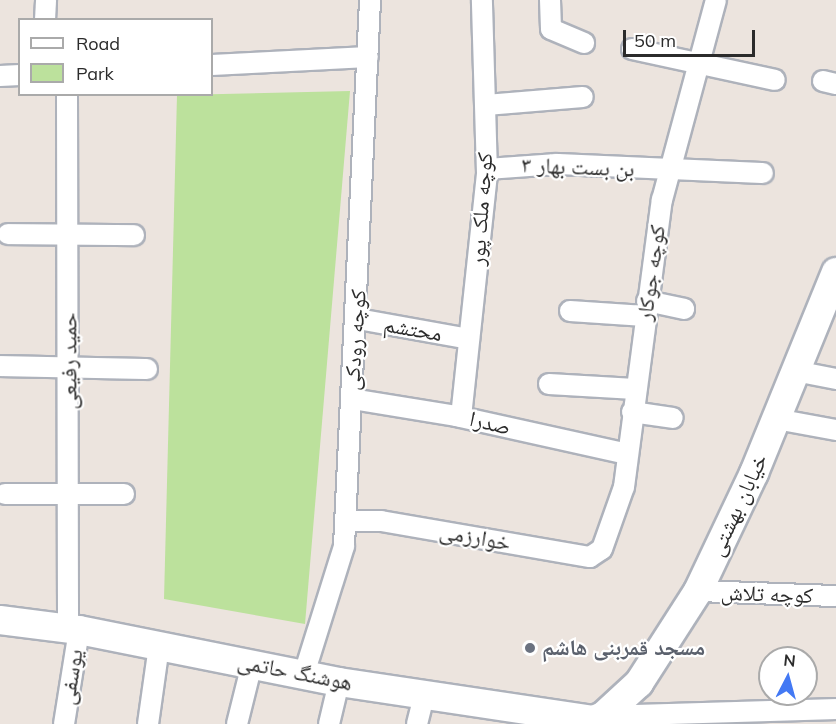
<!DOCTYPE html>
<meta charset="utf-8">
<style>
body{margin:0}
#map{position:relative;width:836px;height:724px;overflow:hidden;background:#ece4de;font-family:Mulish,"Noto Naskh Arabic",sans-serif}
div>[style]{position:absolute}
.green>*{inset:0;background:#bce19c}
.roads{filter:drop-shadow(2px 0 #aeb2bb) drop-shadow(-2px 0 #aeb2bb) drop-shadow(0 2px #aeb2bb) drop-shadow(0 -2px #aeb2bb)}
.street>*{height:20px;margin:-10px;padding:0 10px;transform-origin:10px;border-radius:10px;background:#fff}
.secondary>*{height:28px;margin:-14px;padding:0 14px;transform-origin:14px;border-radius:14px;background:#fff}
.dots>*{width:16px;height:16px;translate:-50% -50%;box-sizing:border-box;border:3px solid #fff;border-radius:50%}
span{translate:-50% -50%;white-space:nowrap;text-align:center;line-height:1.15;-webkit-text-stroke:4.5px #fff;paint-order:stroke}
.street-label{font-size:22px;color:#2b2b2b}
.worship-label{font-size:22px;color:#5b616d;font-weight:700}
.left{translate:0 -50%;text-align:left}
.legend{position:absolute;left:18px;top:18px;width:195px;height:78px;box-sizing:border-box;background:#fff;border:2px solid #aaa;margin:0;padding:8px 10px;list-style:none;font-size:18px;color:#2b2b2b}
.legend li{display:flex;align-items:center;gap:12px;height:30px}
.legend b{width:30px;border:2px solid #aaa}
.north{position:absolute;left:758px;top:646px;width:60px;height:60px;box-sizing:border-box;background:#fff;border:2px solid #aaa;border-radius:50%;rotate:6deg;font-size:16px;font-weight:700;line-height:24px;text-align:center;color:#2b2b2b}
.north::after{content:'';display:block;margin:auto;width:21px;height:27px;background:#4379f4;clip-path:polygon(50% 0,100% 100%,50% 72%,0 100%)}
.scale{position:absolute;left:623px;top:30px;width:132px;height:27px;box-sizing:border-box;border:3px solid #2b2b2b;border-top:0;padding-left:8px;font-size:18px;line-height:21px;white-space:nowrap;color:#2b2b2b;-webkit-text-stroke:4px #fff;paint-order:stroke}
</style>
<div id="map">
<div class="green">
<div style="clip-path:polygon(350px 91px,305px 624px,164px 599px,177px 95px)"></div>
</div>
<div class="roads">
<div class="street">
<div style="left:550px;top:0;width:29px;rotate:88deg"></div>
<div style="left:551px;top:29px;width:36px;rotate:23deg"></div>
<div style="left:45px;top:20px;width:20px;rotate:-87deg"></div>
<div style="left:632px;top:49px;width:146px;rotate:12.2deg"></div>
<div style="left:212px;top:65px;width:156px;rotate:-2.9deg"></div>
<div style="left:0;top:76px;width:20px;rotate:-3deg"></div>
<div style="left:823px;top:81px;width:13px;rotate:13deg"></div>
<div style="left:67px;top:94px;width:534px;rotate:89.89deg"></div>
<div style="left:486px;top:105px;width:97px;rotate:-4.7deg"></div>
<div style="left:487px;top:169px;width:70px;rotate:-4.1deg"></div>
<div style="left:557px;top:164px;width:206px;rotate:2.5deg"></div>
<div style="left:8px;top:234px;width:126px;rotate:0.5deg"></div>
<div style="left:647px;top:301px;width:38px;rotate:12deg"></div>
<div style="left:570px;top:311px;width:75px;rotate:3.8deg"></div>
<div style="left:358px;top:319px;width:113px;rotate:10.2deg"></div>
<div style="left:0;top:366px;width:147px;rotate:1.2deg"></div>
<div style="left:795px;top:371px;width:42px;rotate:11deg"></div>
<div style="left:549px;top:384px;width:86px;rotate:3.3deg"></div>
<div style="left:352px;top:399px;width:105px;rotate:9.3deg"></div>
<div style="left:456px;top:416px;width:175px;rotate:12.5deg"></div>
<div style="left:632px;top:412px;width:41px;rotate:8.3deg"></div>
<div style="left:461px;top:417px;width:245px;rotate:-83.9deg"></div>
<div style="left:487px;top:173px;width:173px;rotate:-91.7deg"></div>
<div style="left:776px;top:419px;width:61px;rotate:10.4deg"></div>
<div style="left:5px;top:494px;width:119px"></div>
<div style="left:345px;top:521px;width:36px"></div>
<div style="left:381px;top:521px;width:212px;rotate:9.8deg"></div>
<div style="left:590px;top:557px;width:14px;rotate:-34deg"></div>
<div style="left:602px;top:549px;width:66px;rotate:-70.5deg"></div>
<div style="left:624px;top:487px;width:290px;rotate:-82.5deg"></div>
<div style="left:662px;top:200px;width:207px;rotate:-74.9deg"></div>
<div style="left:698px;top:591px;width:138px;rotate:2.1deg"></div>
<div style="left:304px;top:674px;width:134px;rotate:-72.6deg"></div>
<div style="left:344px;top:546px;width:547px;rotate:-87.27deg"></div>
<div style="left:603px;top:716px;width:233px;rotate:-1.7deg"></div>
<div style="left:64px;top:724px;width:95px;rotate:-80.9deg"></div>
<div style="left:148px;top:724px;width:79px;rotate:-82deg"></div>
<div style="left:237px;top:724px;width:62px;rotate:-76deg"></div>
<div style="left:329px;top:724px;width:43px;rotate:-76.6deg"></div>
<div style="left:417px;top:724px;width:30px;rotate:-76deg"></div>
</div>
<div class="secondary">
<div style="left:0;top:620px;width:80px;rotate:7.2deg"></div>
<div style="left:79px;top:630px;width:265px;rotate:11.3deg"></div>
<div style="left:339px;top:682px;width:256px;rotate:8.5deg"></div>
<div style="left:584px;top:724px;width:21px;rotate:-23deg"></div>
<div style="left:603px;top:716px;width:49px;rotate:-42.5deg"></div>
<div style="left:639px;top:683px;width:109px;rotate:-57.3deg"></div>
<div style="left:698px;top:591px;width:131px;rotate:-64.6deg"></div>
<div style="left:754px;top:473px;width:217px;rotate:-67.8deg"></div>
</div>
</div>
<div class="dots">
<div style="left:530px;top:648px;background:#6b7280"></div>
</div>
<div class="street-label">
<span style="left:578px;top:167px;rotate:2deg">بن بست بهار ۳</span>
<span style="left:481px;top:209px;rotate:-86deg">کوچه ملک پور</span>
<span style="left:651px;top:273px;rotate:-82deg">کوچه جوکار</span>
<span style="left:413px;top:329px;rotate:10deg">محتشم</span>
<span style="left:355px;top:340px;rotate:-86deg">کوچه رودکی</span>
<span style="left:69px;top:361px;rotate:-90deg">حمید رفیعی</span>
<span style="left:490px;top:423px;rotate:13deg">صدرا</span>
<span style="left:738px;top:505px;rotate:-65deg">خیابان بهشتی</span>
<span style="left:475px;top:537px;rotate:10deg">خوارزمی</span>
<span style="left:767px;top:594px;rotate:2deg">کوچه تلاش</span>
<span style="left:295px;top:672px;rotate:11deg">هوشنگ حاتمی</span>
<span style="left:71px;top:677px;rotate:-81deg">یوسفی</span>
</div>
<div class="worship-label">
<span class="left" style="left:542px;top:648px">مسجد قمربنی هاشم</span>
</div>
<ul class="legend">
<li><b style="height:8px;background:#fff"></b>Road</li>
<li><b style="height:16px;background:#bce19c"></b>Park</li>
</ul>
<div class="north">N</div>
<div class="scale">50 m</div>
</div>
